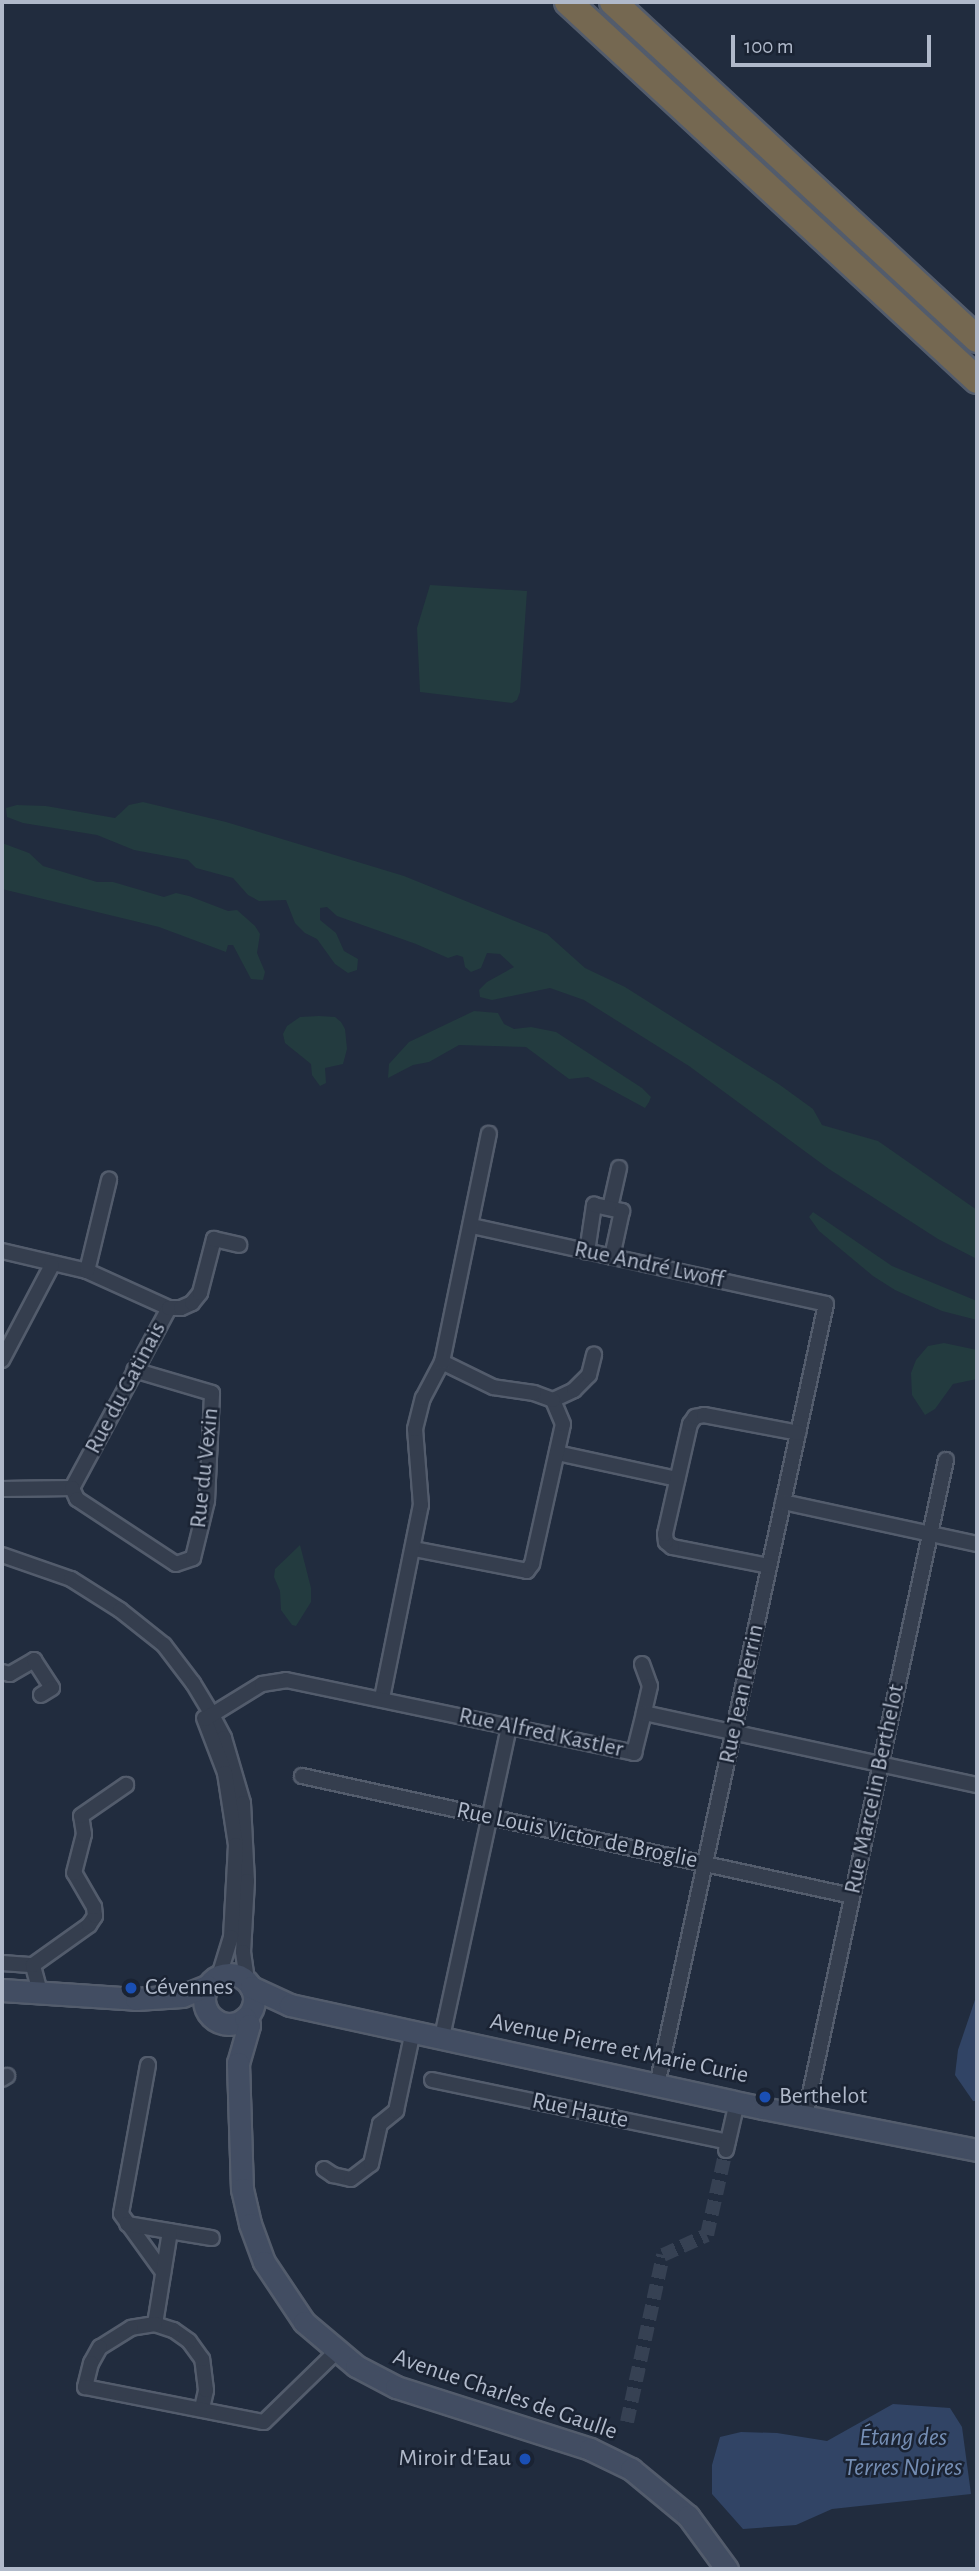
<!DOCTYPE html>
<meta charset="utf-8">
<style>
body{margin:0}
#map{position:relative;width:979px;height:2571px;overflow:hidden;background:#212c3e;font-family:"Alegreya Sans",sans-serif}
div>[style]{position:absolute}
.green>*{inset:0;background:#233b3f}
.water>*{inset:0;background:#314465}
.street-tunnel>*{height:14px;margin-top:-7px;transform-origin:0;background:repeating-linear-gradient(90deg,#364153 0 14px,transparent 0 21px)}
.roads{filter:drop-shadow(2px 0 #535c6c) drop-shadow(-2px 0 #535c6c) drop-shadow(0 2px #535c6c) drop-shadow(0 -2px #535c6c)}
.street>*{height:14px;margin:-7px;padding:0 7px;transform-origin:7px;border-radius:7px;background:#353e4e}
.secondary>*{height:21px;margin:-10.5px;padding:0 10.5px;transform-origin:10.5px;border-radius:10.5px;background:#424d62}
.secondary>.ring{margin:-10.5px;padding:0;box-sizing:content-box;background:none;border:21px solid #424d62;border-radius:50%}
.highway>*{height:26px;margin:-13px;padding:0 13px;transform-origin:13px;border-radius:13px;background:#756851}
.dots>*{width:19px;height:19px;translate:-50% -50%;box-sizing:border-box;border:4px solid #1a2333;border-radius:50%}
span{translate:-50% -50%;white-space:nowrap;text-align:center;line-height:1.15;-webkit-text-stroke:5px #1a2333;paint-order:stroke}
.street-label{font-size:24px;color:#b0b9ca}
.poi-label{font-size:24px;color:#b0b9ca}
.left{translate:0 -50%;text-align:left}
.right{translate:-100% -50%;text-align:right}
.water-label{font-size:26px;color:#758eb4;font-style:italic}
.frame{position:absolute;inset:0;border:4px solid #b0b9ca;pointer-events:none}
.scale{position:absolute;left:731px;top:35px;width:200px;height:32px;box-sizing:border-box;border:4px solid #b0b9ca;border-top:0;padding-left:9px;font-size:21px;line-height:24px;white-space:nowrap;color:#b0b9ca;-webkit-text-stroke:5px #1a2333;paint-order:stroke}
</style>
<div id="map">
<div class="green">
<div style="clip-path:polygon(430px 585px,527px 591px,520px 692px,517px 700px,512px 703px,420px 692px,417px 628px)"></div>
<div style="clip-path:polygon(143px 802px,226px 822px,404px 876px,547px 934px,585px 968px,625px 987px,780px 1085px,813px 1109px,822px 1125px,878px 1141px,977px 1210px,977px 1259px,938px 1239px,829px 1169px,689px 1066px,584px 1000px,550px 988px,492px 1000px,480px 997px,479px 990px,487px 982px,514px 967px,500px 954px,487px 953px,481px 968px,471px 972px,465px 967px,463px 957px,457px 955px,448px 958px,416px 944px,337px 916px,327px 907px,320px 908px,320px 920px,336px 933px,344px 951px,358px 959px,357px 970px,348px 973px,335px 964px,317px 939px,305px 933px,295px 923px,286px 900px,259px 901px,248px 895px,233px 878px,196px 868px,188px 860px,134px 850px,97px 835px,23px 823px,7px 817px,6px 808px,17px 805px,46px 806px,115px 818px,129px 805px)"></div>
<div style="clip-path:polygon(2px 843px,29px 853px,43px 866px,97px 882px,113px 882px,164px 897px,176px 893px,189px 896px,228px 911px,237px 910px,255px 926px,260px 934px,257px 953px,265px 972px,263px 980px,251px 979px,233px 945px,228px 945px,226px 952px,159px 927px,2px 889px)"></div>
<div style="clip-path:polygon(474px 1011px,498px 1013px,504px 1024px,514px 1029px,531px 1027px,556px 1032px,642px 1088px,651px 1097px,649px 1102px,645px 1108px,588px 1077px,569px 1079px,526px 1047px,459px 1045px,429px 1062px,413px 1065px,388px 1078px,389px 1064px,409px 1042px)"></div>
<div style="clip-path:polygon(319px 1016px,335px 1017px,341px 1022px,345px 1029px,347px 1049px,343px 1064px,325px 1068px,326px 1083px,320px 1086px,312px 1075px,311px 1064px,285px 1043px,283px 1034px,287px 1026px,300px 1017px)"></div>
<div style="clip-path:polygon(813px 1212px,892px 1266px,977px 1301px,977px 1320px,942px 1311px,895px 1290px,873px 1276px,819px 1231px,809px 1217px)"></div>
<div style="clip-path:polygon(944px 1343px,977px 1350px,977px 1379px,953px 1384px,935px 1409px,925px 1415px,912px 1395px,911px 1373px,916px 1360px,928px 1346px)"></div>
<div style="clip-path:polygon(300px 1545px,311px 1588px,311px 1602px,296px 1626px,292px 1625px,281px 1610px,280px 1591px,274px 1577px,275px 1569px)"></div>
</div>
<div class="water">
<div style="clip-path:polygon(977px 1994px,977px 2101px,973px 2101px,955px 2075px,958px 2050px)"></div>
<div style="clip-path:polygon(893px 2404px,950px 2408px,962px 2427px,971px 2494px,832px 2509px,796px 2525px,743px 2529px,712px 2494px,712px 2465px,720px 2437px,741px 2432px,777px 2433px,827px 2441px)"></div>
</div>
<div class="street-tunnel">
<div style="left:627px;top:2422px;width:171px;rotate:-77.8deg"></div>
<div style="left:663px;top:2255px;width:48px;rotate:-24.4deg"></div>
<div style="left:707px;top:2235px;width:87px;rotate:-77.4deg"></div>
</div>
<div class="roads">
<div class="street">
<div style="left:610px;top:1208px;width:41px;rotate:-77.3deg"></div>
<div style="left:472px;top:1226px;width:362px;rotate:12.4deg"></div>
<div style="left:826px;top:1304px;width:799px;rotate:102.21deg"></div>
<div style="left:2px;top:1251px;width:87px;rotate:13.2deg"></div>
<div style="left:87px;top:1271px;width:90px;rotate:24.3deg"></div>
<div style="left:169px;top:1308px;width:204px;rotate:118.3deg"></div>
<div style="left:72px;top:1488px;width:70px;rotate:179.2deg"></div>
<div style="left:587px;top:1252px;width:48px;rotate:-81.5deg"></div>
<div style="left:594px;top:1205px;width:29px;rotate:12deg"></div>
<div style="left:622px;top:1211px;width:47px;rotate:102.3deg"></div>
<div style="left:87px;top:1271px;width:94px;rotate:-76.4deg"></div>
<div style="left:169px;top:1308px;width:12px"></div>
<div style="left:181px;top:1308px;width:12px;rotate:-24deg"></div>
<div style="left:192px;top:1303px;width:13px;rotate:-51deg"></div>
<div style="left:200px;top:1293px;width:56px;rotate:-75.5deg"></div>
<div style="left:214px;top:1239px;width:26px;rotate:13deg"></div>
<div style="left:2px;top:1360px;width:107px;rotate:-62.2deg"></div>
<div style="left:553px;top:1400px;width:23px;rotate:-25deg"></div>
<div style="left:574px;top:1390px;width:21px;rotate:-45deg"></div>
<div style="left:589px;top:1375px;width:21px;rotate:-76deg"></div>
<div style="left:557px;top:1453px;width:123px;rotate:12.2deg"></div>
<div style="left:72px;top:1488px;width:12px;rotate:66deg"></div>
<div style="left:77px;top:1499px;width:118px;rotate:33.3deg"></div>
<div style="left:176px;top:1564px;width:18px;rotate:-19deg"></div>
<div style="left:193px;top:1558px;width:59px;rotate:-76.2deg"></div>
<div style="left:207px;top:1501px;width:108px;rotate:-87.3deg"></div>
<div style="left:212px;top:1393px;width:81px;rotate:-163.6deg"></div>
<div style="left:783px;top:1502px;width:198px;rotate:12.2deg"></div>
<div style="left:414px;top:1549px;width:115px;rotate:11deg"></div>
<div style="left:527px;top:1571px;width:9px;rotate:-54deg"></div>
<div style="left:532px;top:1564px;width:143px;rotate:-77.5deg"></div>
<div style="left:563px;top:1424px;width:26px;rotate:-113deg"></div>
<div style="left:553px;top:1400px;width:20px;rotate:-160deg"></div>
<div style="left:534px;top:1393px;width:41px;rotate:-171.7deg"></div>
<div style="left:493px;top:1387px;width:57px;rotate:-153.9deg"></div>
<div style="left:2px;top:1555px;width:73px;rotate:19.2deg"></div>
<div style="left:71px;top:1579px;width:58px;rotate:32.3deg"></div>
<div style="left:120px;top:1610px;width:56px;rotate:38.5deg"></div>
<div style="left:164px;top:1645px;width:48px;rotate:52.7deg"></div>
<div style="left:193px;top:1683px;width:37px;rotate:59deg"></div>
<div style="left:212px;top:1715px;width:26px;rotate:62deg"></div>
<div style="left:224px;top:1738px;width:68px;rotate:73.7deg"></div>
<div style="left:243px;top:1803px;width:78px;rotate:87.1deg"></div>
<div style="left:247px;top:1881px;width:71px;rotate:93.2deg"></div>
<div style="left:243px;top:1952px;width:29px;rotate:82deg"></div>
<div style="left:769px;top:1566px;width:99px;rotate:-168.9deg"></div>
<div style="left:672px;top:1547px;width:8px;rotate:-140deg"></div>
<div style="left:666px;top:1542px;width:8px;rotate:-97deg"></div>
<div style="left:665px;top:1534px;width:113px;rotate:-77.2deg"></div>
<div style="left:690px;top:1424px;width:9px;rotate:-54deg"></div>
<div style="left:695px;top:1417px;width:9px;rotate:-13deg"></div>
<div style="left:704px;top:1415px;width:96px;rotate:10.8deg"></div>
<div style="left:642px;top:1664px;width:23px;rotate:70deg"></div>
<div style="left:650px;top:1686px;width:28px;rotate:103deg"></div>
<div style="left:2px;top:1672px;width:8px;rotate:14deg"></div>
<div style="left:10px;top:1674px;width:28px;rotate:-30deg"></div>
<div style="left:34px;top:1660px;width:33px;rotate:57deg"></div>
<div style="left:52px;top:1688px;width:13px;rotate:148deg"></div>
<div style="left:382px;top:1698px;width:197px;rotate:-78.6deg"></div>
<div style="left:421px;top:1505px;width:76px;rotate:-94.5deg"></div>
<div style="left:415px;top:1429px;width:32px;rotate:-76deg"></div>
<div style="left:423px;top:1398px;width:41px;rotate:-62.2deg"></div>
<div style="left:442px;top:1362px;width:233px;rotate:-78.4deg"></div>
<div style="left:204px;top:1718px;width:59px;rotate:69.1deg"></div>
<div style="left:225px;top:1773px;width:73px;rotate:81.3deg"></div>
<div style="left:236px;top:1845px;width:92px;rotate:93.1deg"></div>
<div style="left:231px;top:1937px;width:41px;rotate:107.1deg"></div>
<div style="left:205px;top:1719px;width:67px;rotate:-31.6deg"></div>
<div style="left:262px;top:1684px;width:24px;rotate:-9deg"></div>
<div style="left:286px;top:1680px;width:356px;rotate:11.8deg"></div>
<div style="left:634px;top:1753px;width:41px;rotate:-76deg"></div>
<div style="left:644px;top:1713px;width:341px;rotate:12.2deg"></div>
<div style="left:302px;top:1776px;width:563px;rotate:12.31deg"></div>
<div style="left:2px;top:1963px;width:31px;rotate:4deg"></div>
<div style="left:40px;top:1992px;width:28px;rotate:-105deg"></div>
<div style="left:33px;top:1965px;width:69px;rotate:-35.5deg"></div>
<div style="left:89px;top:1925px;width:11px;rotate:-56deg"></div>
<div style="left:95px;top:1916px;width:9px;rotate:-96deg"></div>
<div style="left:94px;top:1907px;width:39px;rotate:-120deg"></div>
<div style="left:74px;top:1873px;width:40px;rotate:-75.6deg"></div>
<div style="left:84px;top:1834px;width:18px;rotate:-99deg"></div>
<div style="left:81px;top:1816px;width:55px;rotate:-34.6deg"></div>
<div style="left:442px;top:2037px;width:317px;rotate:-77.8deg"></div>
<div style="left:148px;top:2065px;width:151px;rotate:100.3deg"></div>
<div style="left:121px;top:2214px;width:72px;rotate:54.1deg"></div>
<div style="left:2px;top:2079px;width:6px;rotate:-31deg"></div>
<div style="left:432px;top:2080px;width:302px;rotate:11.8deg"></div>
<div style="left:805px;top:2117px;width:672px;rotate:-77.89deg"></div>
<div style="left:726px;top:2150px;width:49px;rotate:-77.1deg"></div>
<div style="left:324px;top:2169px;width:11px;rotate:34deg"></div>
<div style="left:333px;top:2175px;width:18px;rotate:13deg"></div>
<div style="left:351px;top:2179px;width:25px;rotate:-37deg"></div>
<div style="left:371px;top:2164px;width:41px;rotate:-77.3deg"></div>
<div style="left:380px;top:2124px;width:21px;rotate:-39deg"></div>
<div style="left:396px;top:2111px;width:82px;rotate:-78deg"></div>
<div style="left:127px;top:2224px;width:86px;rotate:9.4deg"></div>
<div style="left:155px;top:2324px;width:94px;rotate:-80.8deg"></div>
<div style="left:202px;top:2408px;width:18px;rotate:-77deg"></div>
<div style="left:206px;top:2390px;width:31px;rotate:-97deg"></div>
<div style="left:202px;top:2359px;width:22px;rotate:-126deg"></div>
<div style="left:189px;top:2341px;width:19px;rotate:-145deg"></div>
<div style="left:173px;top:2330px;width:19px;rotate:-162deg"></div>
<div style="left:155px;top:2324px;width:24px;rotate:171deg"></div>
<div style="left:131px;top:2328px;width:36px;rotate:148deg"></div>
<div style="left:100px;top:2347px;width:18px;rotate:119deg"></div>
<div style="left:91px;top:2363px;width:25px;rotate:104deg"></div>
<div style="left:85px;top:2387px;width:182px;rotate:11.1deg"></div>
<div style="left:264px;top:2422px;width:100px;rotate:-44.2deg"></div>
</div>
<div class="secondary">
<div class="ring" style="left:204px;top:1974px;width:29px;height:29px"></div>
<div style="left:251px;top:1987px;width:43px;rotate:24.8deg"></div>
<div style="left:290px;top:2005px;width:484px;rotate:12.3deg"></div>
<div style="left:763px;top:2108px;width:218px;rotate:11.1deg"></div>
<div style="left:2px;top:1990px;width:134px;rotate:3.8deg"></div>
<div style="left:136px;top:1999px;width:46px;rotate:-3.7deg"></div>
<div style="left:182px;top:1996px;width:27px;rotate:-22deg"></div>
<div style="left:245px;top:2018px;width:8px;rotate:60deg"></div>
<div style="left:249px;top:2025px;width:40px;rotate:106deg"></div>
<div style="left:238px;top:2063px;width:126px;rotate:88.2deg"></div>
<div style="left:242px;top:2189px;width:36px;rotate:77deg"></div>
<div style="left:250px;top:2224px;width:40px;rotate:69.8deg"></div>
<div style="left:264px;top:2262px;width:72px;rotate:56.3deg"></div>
<div style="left:304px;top:2322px;width:68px;rotate:40.2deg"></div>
<div style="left:356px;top:2366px;width:45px;rotate:27.7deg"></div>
<div style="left:396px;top:2387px;width:204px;rotate:17.7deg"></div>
<div style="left:590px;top:2449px;width:46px;rotate:26deg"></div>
<div style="left:631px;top:2469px;width:74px;rotate:39.5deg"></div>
<div style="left:688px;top:2516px;width:66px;rotate:53.7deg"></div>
</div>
<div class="highway">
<div style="left:568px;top:2px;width:557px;rotate:42.74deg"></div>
<div style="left:613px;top:2px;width:496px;rotate:42.8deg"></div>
</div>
</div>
<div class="dots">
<div style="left:131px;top:1988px;background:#1a4fb4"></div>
<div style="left:765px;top:2097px;background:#1a4fb4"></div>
<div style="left:525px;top:2459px;background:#1a4fb4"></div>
</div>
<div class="street-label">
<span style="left:649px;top:1265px;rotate:12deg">Rue André Lwoff</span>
<span style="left:126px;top:1388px;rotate:-62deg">Rue du Gatinais</span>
<span style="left:205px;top:1468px;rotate:-84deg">Rue du Vexin</span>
<span style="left:742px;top:1694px;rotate:-78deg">Rue Jean Perrin</span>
<span style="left:541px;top:1733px;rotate:12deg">Rue Alfred Kastler</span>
<span style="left:875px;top:1789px;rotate:-78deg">Rue Marcelin Berthelot</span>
<span style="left:577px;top:1836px;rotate:12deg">Rue Louis Victor de Broglie</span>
<span style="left:619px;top:2049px;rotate:12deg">Avenue Pierre et Marie Curie</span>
<span style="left:580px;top:2111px;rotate:12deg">Rue Haute</span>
<span style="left:505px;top:2395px;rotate:19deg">Avenue Charles de Gaulle</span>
</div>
<div class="poi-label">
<span class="left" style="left:145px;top:1988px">Cévennes</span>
<span class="left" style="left:779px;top:2097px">Berthelot</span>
<span class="right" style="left:511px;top:2459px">Miroir d'Eau</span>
</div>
<div class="water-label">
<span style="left:903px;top:2453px">Étang des<br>Terres Noires</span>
</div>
<div class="frame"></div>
<div class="scale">100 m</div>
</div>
